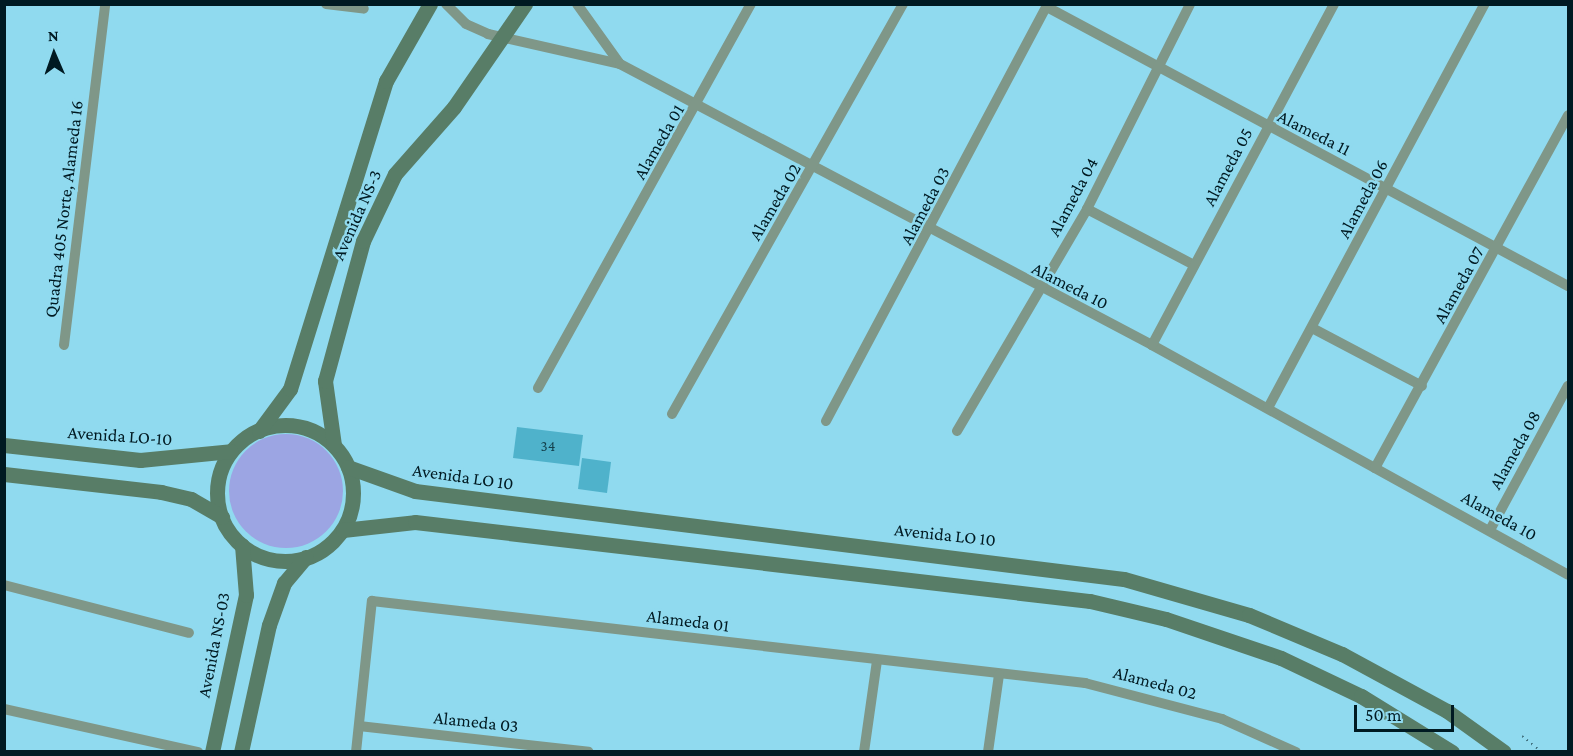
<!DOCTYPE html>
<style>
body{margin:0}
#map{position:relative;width:1573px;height:756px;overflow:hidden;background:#90daef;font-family:"Crimson Pro",serif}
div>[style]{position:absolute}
.green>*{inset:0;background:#9ca5e3}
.round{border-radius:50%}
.building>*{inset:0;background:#4fb2cb}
.path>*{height:2px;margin-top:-1px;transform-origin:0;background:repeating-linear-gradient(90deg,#437482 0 1.5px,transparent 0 6px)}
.street>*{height:10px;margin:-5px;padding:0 5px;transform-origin:5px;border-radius:5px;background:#7f9788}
.secondary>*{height:15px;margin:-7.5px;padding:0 7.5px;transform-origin:7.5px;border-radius:7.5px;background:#587d67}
.secondary>.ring{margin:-7.5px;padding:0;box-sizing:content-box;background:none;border:15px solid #587d67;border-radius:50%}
span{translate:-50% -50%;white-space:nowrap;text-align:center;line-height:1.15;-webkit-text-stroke:5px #90daef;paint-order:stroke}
.number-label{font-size:15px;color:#14404c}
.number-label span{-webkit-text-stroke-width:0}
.street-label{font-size:18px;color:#001a22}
.frame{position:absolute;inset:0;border:6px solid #001a22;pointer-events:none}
.north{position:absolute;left:24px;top:24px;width:60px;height:60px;-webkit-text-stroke:4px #90daef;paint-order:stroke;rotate:358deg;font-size:16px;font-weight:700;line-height:24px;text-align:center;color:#001a22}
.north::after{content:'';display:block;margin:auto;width:21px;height:27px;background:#001a22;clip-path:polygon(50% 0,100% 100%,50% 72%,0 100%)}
.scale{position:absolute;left:1354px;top:705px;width:100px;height:27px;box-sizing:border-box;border:3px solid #001a22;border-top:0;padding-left:8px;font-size:18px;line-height:21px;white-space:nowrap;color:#001a22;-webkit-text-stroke:4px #90daef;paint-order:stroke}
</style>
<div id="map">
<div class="green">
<div class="round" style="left:229px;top:434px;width:114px;height:114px"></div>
</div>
<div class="building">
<div style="clip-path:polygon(517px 427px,583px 435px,579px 466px,513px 458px)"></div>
<div style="clip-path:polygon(582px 458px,611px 462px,607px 493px,578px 489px)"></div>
</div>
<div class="path">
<div style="left:1522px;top:736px;width:26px;rotate:39deg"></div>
</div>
<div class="street">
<div style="left:326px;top:4px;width:38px;rotate:7deg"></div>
<div style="left:446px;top:4px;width:28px;rotate:45deg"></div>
<div style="left:466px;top:24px;width:24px;rotate:24deg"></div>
<div style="left:488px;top:34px;width:135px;rotate:12.8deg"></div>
<div style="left:577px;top:4px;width:74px;rotate:54.4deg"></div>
<div style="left:620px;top:64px;width:602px;rotate:27.84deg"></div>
<div style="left:1152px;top:345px;width:475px;rotate:28.9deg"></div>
<div style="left:1047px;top:7px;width:591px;rotate:28.17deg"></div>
<div style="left:1087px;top:209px;width:121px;rotate:27.6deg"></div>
<div style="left:1314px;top:329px;width:122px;rotate:27.8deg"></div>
<div style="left:64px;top:345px;width:343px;rotate:-83.1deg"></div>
<div style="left:1152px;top:345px;width:387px;rotate:-61.9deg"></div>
<div style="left:538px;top:388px;width:439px;rotate:-61deg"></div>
<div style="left:1268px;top:408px;width:459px;rotate:-61.8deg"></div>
<div style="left:672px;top:414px;width:471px;rotate:-60.6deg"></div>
<div style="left:826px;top:421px;width:472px;rotate:-62deg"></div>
<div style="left:957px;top:431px;width:257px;rotate:-59.6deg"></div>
<div style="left:1087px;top:209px;width:229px;rotate:-63.3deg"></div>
<div style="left:1375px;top:468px;width:402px;rotate:-61.3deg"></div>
<div style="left:1490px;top:530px;width:164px;rotate:-61.6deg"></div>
<div style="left:4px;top:585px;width:191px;rotate:14.5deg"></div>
<div style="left:4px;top:709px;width:199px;rotate:12.5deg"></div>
<div style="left:359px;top:726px;width:231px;rotate:6.4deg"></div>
<div style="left:356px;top:752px;width:152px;rotate:-84deg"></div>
<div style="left:372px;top:601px;width:718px;rotate:6.56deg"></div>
<div style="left:1085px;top:683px;width:142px;rotate:14.7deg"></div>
<div style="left:1222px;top:719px;width:81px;rotate:24deg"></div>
<div style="left:864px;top:752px;width:92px;rotate:-81.9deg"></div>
<div style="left:988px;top:752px;width:78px;rotate:-81.9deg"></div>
</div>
<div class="secondary">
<div class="ring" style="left:217px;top:425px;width:121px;height:121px"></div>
<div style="left:259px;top:431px;width:52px;rotate:-53.6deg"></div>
<div style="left:290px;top:389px;width:323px;rotate:-72.7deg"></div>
<div style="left:386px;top:81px;width:89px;rotate:-60.3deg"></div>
<div style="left:4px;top:445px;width:137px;rotate:6.3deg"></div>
<div style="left:140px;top:460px;width:91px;rotate:-5.6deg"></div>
<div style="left:334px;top:445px;width:65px;rotate:-98deg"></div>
<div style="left:325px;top:381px;width:145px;rotate:-74.8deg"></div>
<div style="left:363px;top:241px;width:74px;rotate:-64.5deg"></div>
<div style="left:395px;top:174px;width:89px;rotate:-48.6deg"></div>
<div style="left:454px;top:107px;width:125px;rotate:-55.4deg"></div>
<div style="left:348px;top:467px;width:71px;rotate:19.7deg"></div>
<div style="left:415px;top:491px;width:714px;rotate:7.08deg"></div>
<div style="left:1124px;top:579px;width:130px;rotate:16.1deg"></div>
<div style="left:1249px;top:615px;width:101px;rotate:22.8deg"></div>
<div style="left:1342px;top:654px;width:119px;rotate:28.5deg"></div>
<div style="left:1447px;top:711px;width:70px;rotate:35.7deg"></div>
<div style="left:4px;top:474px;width:158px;rotate:6.5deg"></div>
<div style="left:161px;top:492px;width:31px;rotate:13deg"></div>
<div style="left:191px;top:499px;width:36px;rotate:30deg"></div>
<div style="left:343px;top:530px;width:72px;rotate:-6.3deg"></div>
<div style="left:415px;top:522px;width:680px;rotate:6.68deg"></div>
<div style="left:1090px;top:601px;width:78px;rotate:13.3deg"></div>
<div style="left:1166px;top:619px;width:121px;rotate:18.7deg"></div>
<div style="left:1281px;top:658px;width:89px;rotate:25.4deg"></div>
<div style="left:1361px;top:696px;width:107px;rotate:31.6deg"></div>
<div style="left:212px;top:752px;width:161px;rotate:-77.8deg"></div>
<div style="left:246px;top:595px;width:50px;rotate:-94.6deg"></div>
<div style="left:241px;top:752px;width:130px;rotate:-77.6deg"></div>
<div style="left:269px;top:625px;width:45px;rotate:-70.3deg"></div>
<div style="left:284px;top:583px;width:34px;rotate:-50deg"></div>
</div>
<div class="number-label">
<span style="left:548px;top:447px">34</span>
</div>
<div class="street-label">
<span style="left:1314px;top:133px;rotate:27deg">Alameda 11</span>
<span style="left:659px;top:142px;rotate:-60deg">Alameda 01</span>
<span style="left:1228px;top:167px;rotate:-62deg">Alameda 05</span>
<span style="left:1073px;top:197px;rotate:-62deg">Alameda 04</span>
<span style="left:1363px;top:199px;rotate:-62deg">Alameda 06</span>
<span style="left:775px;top:202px;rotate:-60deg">Alameda 02</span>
<span style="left:925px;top:206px;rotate:-62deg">Alameda 03</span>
<span style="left:64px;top:209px;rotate:-83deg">Quadra 405 Norte, Alameda 16</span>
<span style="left:357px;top:215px;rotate:-66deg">Avenida NS-3</span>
<span style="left:1459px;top:285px;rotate:-61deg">Alameda 07</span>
<span style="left:1070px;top:286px;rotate:27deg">Alameda 10</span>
<span style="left:120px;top:436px;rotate:4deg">Avenida LO-10</span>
<span style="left:1515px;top:450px;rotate:-61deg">Alameda 08</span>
<span style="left:463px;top:477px;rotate:8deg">Avenida LO 10</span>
<span style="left:1499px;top:516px;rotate:29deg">Alameda 10</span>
<span style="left:945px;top:535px;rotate:6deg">Avenida LO 10</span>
<span style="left:688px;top:621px;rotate:7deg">Alameda 01</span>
<span style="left:214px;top:645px;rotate:-79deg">Avenida NS-03</span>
<span style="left:1155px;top:683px;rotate:15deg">Alameda 02</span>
<span style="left:476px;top:722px;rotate:6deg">Alameda 03</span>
</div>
<div class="frame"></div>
<div class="north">N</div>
<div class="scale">50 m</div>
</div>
